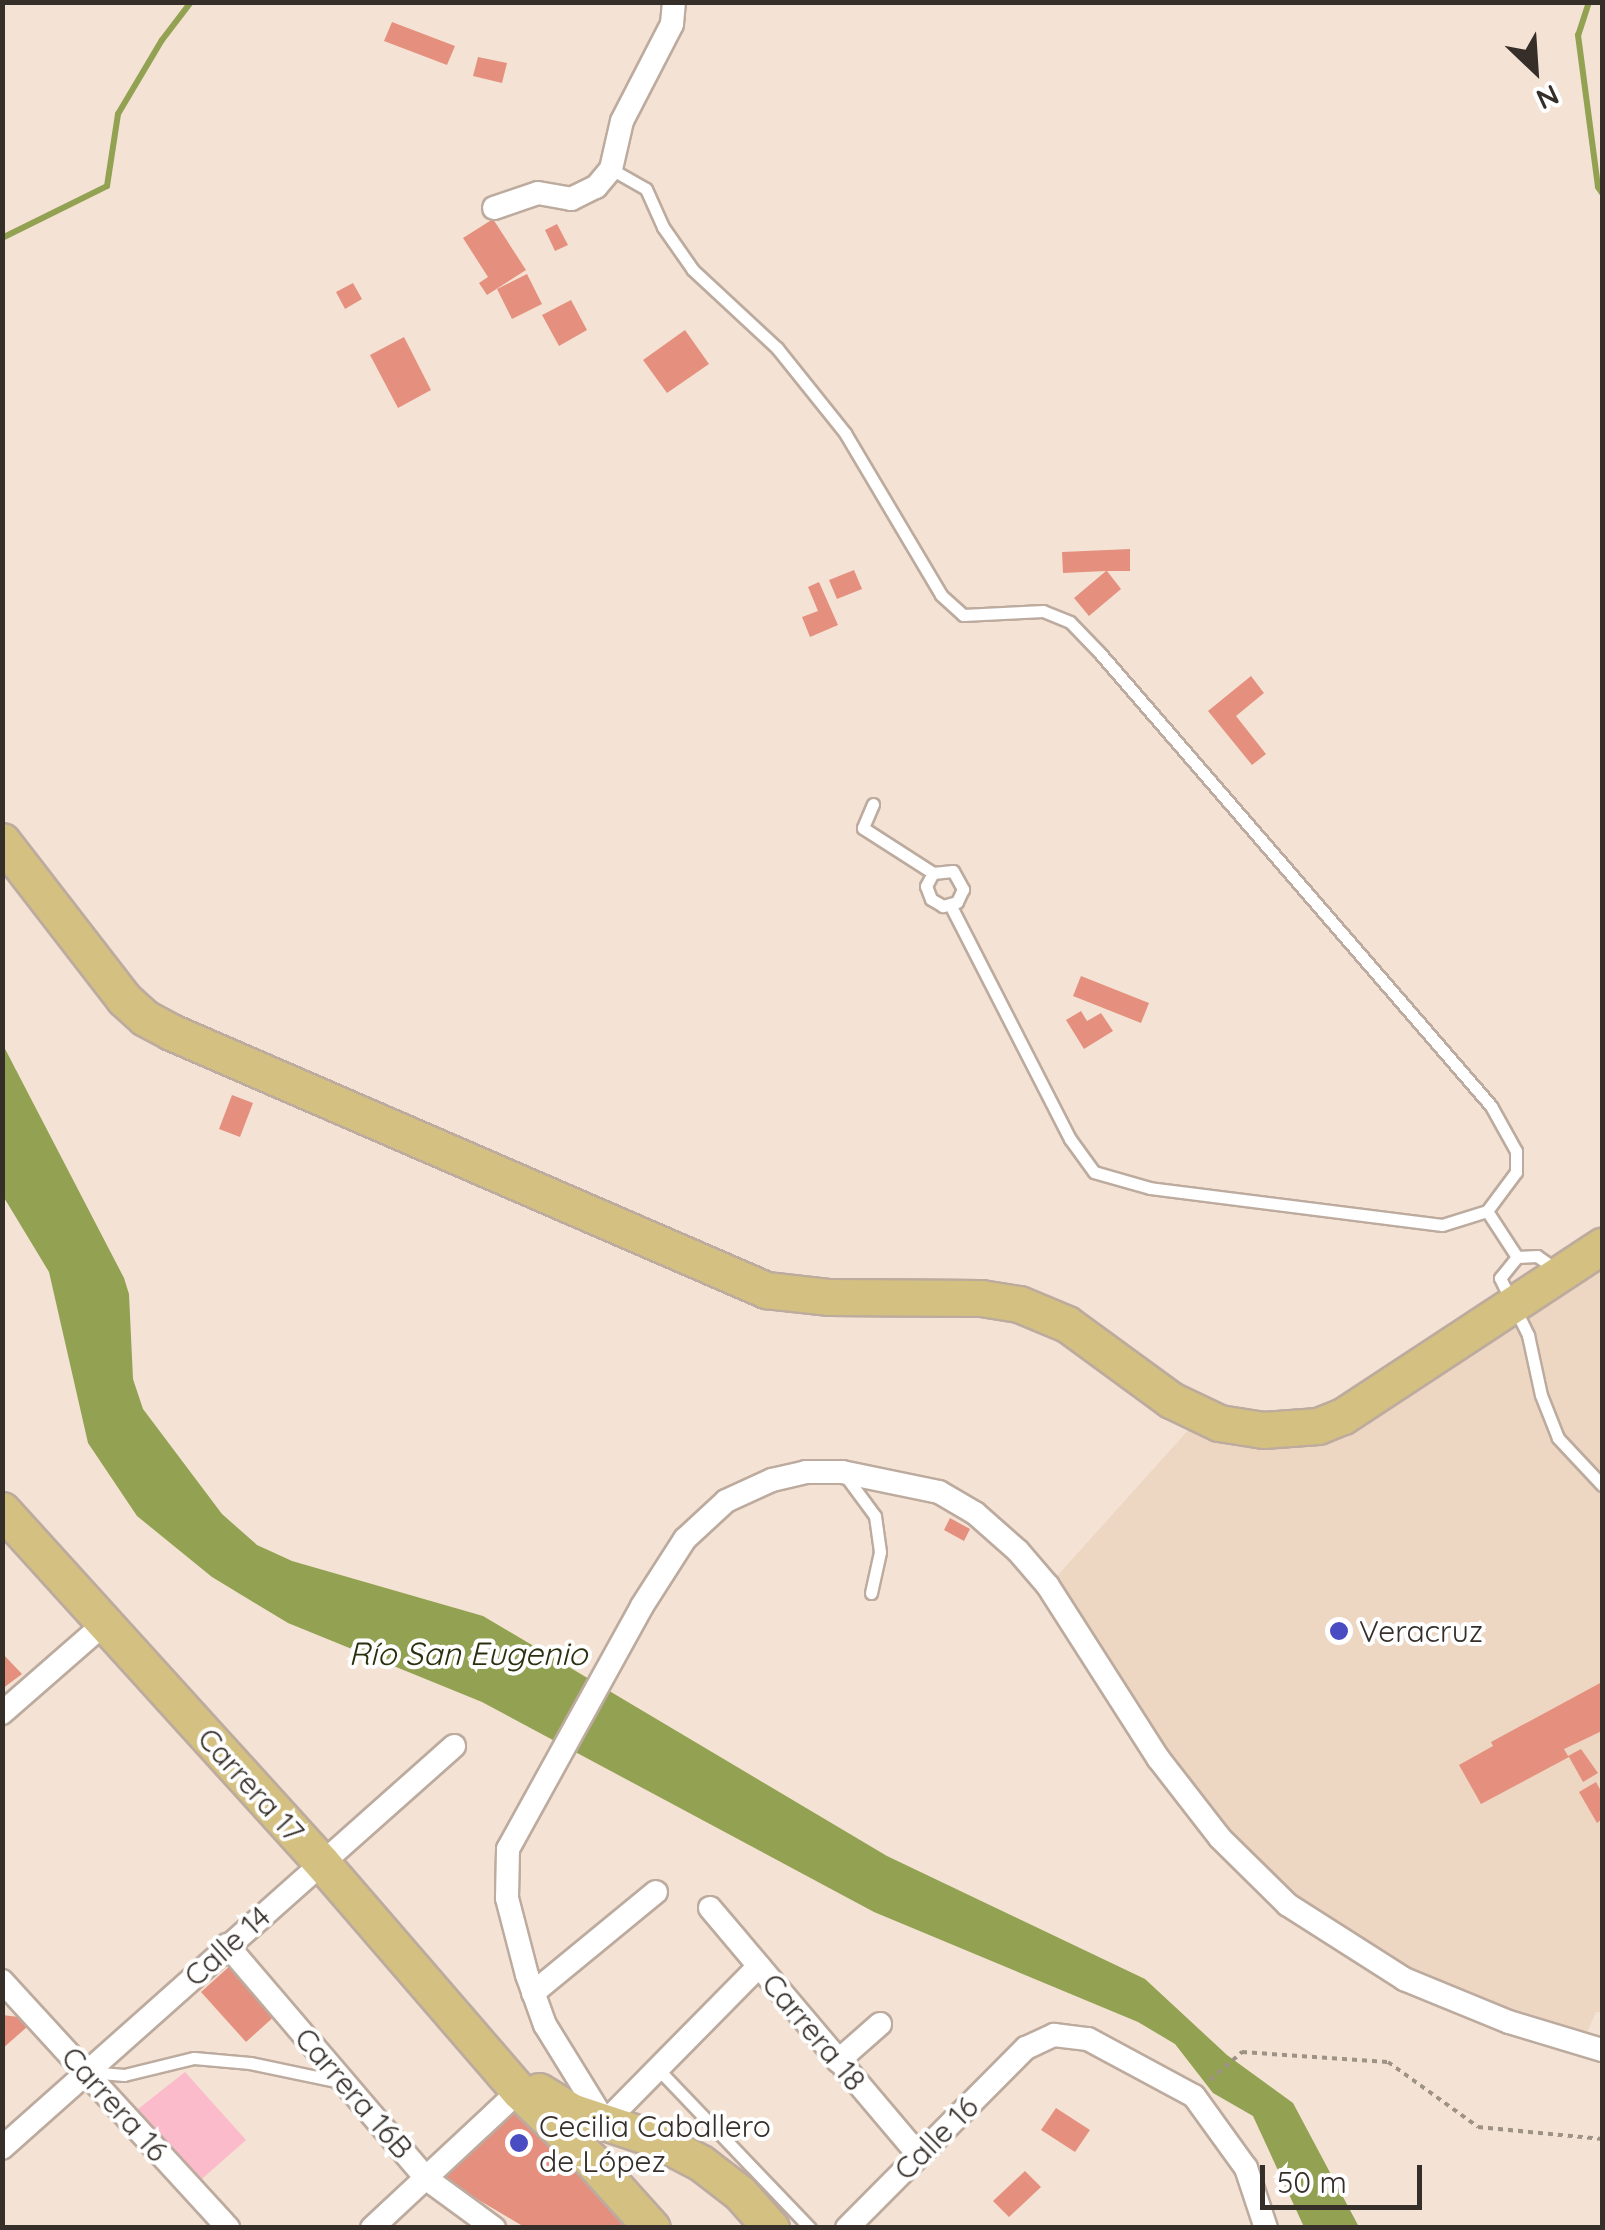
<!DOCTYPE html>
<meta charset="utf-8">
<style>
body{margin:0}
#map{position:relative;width:1605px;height:2230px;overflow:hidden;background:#f4e3d4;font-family:Quicksand,sans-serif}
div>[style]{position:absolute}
.built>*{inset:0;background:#edd6c2}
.green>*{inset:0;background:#fbbbca}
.water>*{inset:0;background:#92a252}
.stream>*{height:6px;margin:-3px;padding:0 3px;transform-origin:3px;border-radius:3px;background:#92a252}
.building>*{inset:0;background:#e5907f}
.path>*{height:4px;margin-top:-2px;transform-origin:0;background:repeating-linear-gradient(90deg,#9e9287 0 5px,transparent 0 10px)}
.roads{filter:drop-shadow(2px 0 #bcab9e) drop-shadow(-2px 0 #bcab9e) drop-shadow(0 2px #bcab9e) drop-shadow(0 -2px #bcab9e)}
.lane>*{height:11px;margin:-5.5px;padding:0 5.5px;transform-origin:5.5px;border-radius:5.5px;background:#fff}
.street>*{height:22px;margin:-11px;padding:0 11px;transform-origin:11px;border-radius:11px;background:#fff}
.primary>*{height:35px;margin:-17.5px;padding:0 17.5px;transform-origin:17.5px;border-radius:17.5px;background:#d4c080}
.dots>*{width:28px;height:28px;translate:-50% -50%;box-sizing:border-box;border:5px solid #fff;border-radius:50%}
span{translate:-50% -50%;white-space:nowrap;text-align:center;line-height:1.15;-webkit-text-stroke:8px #fff;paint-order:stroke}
.poi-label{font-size:30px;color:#352e29}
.left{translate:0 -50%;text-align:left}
.street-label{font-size:30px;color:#352e29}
.water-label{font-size:32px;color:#2a300e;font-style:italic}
.frame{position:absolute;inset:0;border:5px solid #352e29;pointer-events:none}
.north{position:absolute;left:1485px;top:20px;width:100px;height:100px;-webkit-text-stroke:8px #fff;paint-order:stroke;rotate:155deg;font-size:28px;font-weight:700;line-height:40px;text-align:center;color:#352e29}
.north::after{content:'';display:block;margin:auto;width:35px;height:45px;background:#352e29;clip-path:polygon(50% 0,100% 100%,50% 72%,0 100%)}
.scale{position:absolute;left:1260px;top:2165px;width:162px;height:45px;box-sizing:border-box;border:5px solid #352e29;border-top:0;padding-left:12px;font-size:30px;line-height:35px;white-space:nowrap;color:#352e29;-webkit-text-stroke:8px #fff;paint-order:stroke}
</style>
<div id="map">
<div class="built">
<div style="clip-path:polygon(1602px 1246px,1602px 2012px,1596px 2012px,1582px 2044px,1363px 1956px,1220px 1838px,1048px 1586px,1200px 1417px,1318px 1426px)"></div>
</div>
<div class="green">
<div style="clip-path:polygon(185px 2072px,246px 2140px,195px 2185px,133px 2113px)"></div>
</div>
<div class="water">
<div style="clip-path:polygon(2px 1043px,124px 1278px,129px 1294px,133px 1379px,143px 1409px,222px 1514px,257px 1545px,292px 1561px,483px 1616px,887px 1856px,1145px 1979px,1227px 2055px,1293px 2103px,1359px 2227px,1304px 2227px,1253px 2116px,1213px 2093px,1175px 2044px,1138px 2022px,874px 1912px,482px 1702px,288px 1623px,212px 1577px,137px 1516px,88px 1443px,49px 1272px,3px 1196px)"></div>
</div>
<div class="stream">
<div style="left:1589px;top:2px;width:35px;rotate:108deg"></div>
<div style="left:1578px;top:35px;width:153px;rotate:82.5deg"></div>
<div style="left:1598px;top:187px;width:7px;rotate:56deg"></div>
<div style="left:2px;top:238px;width:117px;rotate:-26.3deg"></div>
<div style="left:107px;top:186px;width:73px;rotate:-81.3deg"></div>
<div style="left:118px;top:114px;width:86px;rotate:-59.3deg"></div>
<div style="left:162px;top:40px;width:48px;rotate:-52.7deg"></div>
</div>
<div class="building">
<div style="clip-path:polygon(392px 22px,455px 46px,447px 65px,384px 41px)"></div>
<div style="clip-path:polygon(478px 57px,507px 63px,502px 83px,473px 76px)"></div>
<div style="clip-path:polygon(493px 219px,526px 270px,487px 295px,479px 283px,488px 277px,463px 238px)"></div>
<div style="clip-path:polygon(557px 224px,568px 245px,555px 251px,545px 230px)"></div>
<div style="clip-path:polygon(527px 274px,542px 304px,512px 319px,497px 289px)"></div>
<div style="clip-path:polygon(353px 283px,362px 299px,345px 309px,336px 292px)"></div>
<div style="clip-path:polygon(571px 300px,587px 330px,559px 346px,542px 315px)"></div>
<div style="clip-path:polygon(685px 330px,709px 364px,667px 393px,643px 360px)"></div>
<div style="clip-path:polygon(404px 337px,431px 390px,398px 408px,370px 355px)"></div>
<div style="clip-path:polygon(1130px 549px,1130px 571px,1107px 571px,1121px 589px,1089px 616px,1074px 598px,1106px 571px,1063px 573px,1062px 552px)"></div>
<div style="clip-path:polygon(854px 570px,862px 589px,837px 599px,829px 580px)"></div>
<div style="clip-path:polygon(819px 582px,838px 625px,810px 637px,802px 617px,818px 611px,808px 587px)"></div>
<div style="clip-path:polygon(1251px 676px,1264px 693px,1236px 716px,1266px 754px,1252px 765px,1208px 711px)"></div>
<div style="clip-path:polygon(1081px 976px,1149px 1003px,1141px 1023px,1073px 996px)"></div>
<div style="clip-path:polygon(1081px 1011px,1087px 1021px,1101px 1013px,1113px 1031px,1084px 1049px,1066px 1020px)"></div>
<div style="clip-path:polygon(232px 1095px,253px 1103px,240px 1137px,219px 1129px)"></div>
<div style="clip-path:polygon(950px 1518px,970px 1529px,964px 1541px,944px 1530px)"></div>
<div style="clip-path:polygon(2px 1653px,22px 1674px,2px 1689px)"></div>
<div style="clip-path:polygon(1602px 1682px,1602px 1731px,1564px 1749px,1568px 1756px,1581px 1749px,1598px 1773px,1583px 1782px,1569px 1757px,1481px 1804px,1459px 1765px,1493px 1746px,1491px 1742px)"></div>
<div style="clip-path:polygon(1596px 1782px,1602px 1793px,1602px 1819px,1597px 1823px,1579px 1792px)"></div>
<div style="clip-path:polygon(232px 1964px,277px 2014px,246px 2042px,201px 1992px)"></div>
<div style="clip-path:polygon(2px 2015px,19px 2017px,27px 2027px,2px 2049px)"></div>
<div style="clip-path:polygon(521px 2107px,635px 2228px,526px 2228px,443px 2179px)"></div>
<div style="clip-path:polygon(1056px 2108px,1090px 2130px,1075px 2152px,1041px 2130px)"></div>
<div style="clip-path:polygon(1025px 2171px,1041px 2187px,1009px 2217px,993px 2201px)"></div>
</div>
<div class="path">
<div style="left:1210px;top:2080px;width:43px;rotate:-41.2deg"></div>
<div style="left:1242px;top:2052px;width:146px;rotate:3.9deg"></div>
<div style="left:1388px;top:2062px;width:111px;rotate:35.8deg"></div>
<div style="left:1478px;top:2127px;width:125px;rotate:5.5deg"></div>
</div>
<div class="roads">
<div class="lane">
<div style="left:611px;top:169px;width:40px;rotate:29.7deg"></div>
<div style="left:646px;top:189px;width:42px;rotate:65.9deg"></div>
<div style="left:663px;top:227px;width:52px;rotate:55.1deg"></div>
<div style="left:693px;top:270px;width:115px;rotate:42.9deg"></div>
<div style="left:777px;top:348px;width:109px;rotate:51.3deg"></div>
<div style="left:845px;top:433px;width:188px;rotate:59.3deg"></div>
<div style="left:941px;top:595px;width:30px;rotate:42deg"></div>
<div style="left:963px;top:615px;width:80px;rotate:-2.9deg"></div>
<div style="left:1043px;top:611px;width:29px;rotate:22deg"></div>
<div style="left:1070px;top:622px;width:42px;rotate:46deg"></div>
<div style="left:1099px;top:652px;width:600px;rotate:49.19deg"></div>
<div style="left:1491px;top:1106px;width:51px;rotate:60.9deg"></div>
<div style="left:1516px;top:1151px;width:21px;rotate:90deg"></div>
<div style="left:1516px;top:1172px;width:49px;rotate:126.6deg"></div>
<div style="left:1487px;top:1211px;width:47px;rotate:162.7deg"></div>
<div style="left:1442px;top:1225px;width:294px;rotate:-172.8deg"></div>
<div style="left:1150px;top:1188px;width:58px;rotate:-164.1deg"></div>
<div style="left:1094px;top:1172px;width:41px;rotate:-126deg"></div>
<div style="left:1070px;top:1139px;width:263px;rotate:-117.1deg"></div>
<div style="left:873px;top:804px;width:26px;rotate:113deg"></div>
<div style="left:863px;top:828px;width:83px;rotate:32.7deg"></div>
<div style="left:933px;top:873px;width:20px;rotate:-6deg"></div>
<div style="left:953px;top:871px;width:21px;rotate:61deg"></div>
<div style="left:963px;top:889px;width:14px;rotate:115deg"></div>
<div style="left:957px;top:902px;width:15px;rotate:164deg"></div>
<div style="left:943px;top:906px;width:14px;rotate:-150deg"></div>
<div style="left:931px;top:899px;width:14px;rotate:-111deg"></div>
<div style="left:926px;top:886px;width:15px;rotate:-62deg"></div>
<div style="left:1487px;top:1211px;width:55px;rotate:56.9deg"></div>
<div style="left:1517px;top:1257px;width:20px;rotate:-3deg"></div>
<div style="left:1537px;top:1256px;width:24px;rotate:35deg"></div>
<div style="left:1517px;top:1257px;width:27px;rotate:129deg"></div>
<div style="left:1500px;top:1278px;width:64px;rotate:63.8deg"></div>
<div style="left:1528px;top:1335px;width:61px;rotate:77.8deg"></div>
<div style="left:1541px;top:1395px;width:46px;rotate:68.4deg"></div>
<div style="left:1558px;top:1438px;width:64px;rotate:46.9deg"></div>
<div style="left:847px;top:1478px;width:47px;rotate:53.6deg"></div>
<div style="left:875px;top:1516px;width:36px;rotate:82deg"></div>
<div style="left:880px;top:1552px;width:42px;rotate:102.4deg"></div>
<div style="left:658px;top:2069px;width:220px;rotate:46.3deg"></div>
<div style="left:89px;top:2072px;width:35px;rotate:5deg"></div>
<div style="left:124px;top:2075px;width:72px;rotate:-13.7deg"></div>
<div style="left:194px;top:2058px;width:56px;rotate:5.1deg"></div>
<div style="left:250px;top:2063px;width:93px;rotate:11.8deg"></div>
</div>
<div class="street">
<div style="left:494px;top:208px;width:46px;rotate:-18.8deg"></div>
<div style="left:538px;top:193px;width:34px;rotate:10deg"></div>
<div style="left:571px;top:199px;width:28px;rotate:-26deg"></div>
<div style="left:596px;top:187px;width:23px;rotate:-50deg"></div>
<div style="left:611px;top:169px;width:49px;rotate:-77.1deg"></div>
<div style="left:622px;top:121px;width:109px;rotate:-62.7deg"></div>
<div style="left:672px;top:24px;width:22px;rotate:-85deg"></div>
<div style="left:2px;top:1713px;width:135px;rotate:-41.1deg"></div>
<div style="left:710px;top:1908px;width:324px;rotate:49.8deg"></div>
<div style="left:227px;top:1945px;width:308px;rotate:49.5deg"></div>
<div style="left:427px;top:2179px;width:83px;rotate:36.2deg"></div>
<div style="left:759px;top:1966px;width:219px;rotate:134.6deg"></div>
<div style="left:605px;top:2122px;width:114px;rotate:-121.7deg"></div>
<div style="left:545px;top:2025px;width:53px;rotate:-109.8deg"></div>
<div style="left:527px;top:1975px;width:80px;rotate:-104.6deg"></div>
<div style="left:507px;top:1898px;width:49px;rotate:-88.8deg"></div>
<div style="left:508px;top:1849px;width:277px;rotate:-61.1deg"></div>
<div style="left:642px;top:1606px;width:80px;rotate:-57.3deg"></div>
<div style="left:685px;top:1539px;width:56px;rotate:-42.8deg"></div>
<div style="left:726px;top:1501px;width:51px;rotate:-24.5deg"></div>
<div style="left:772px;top:1480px;width:35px;rotate:-13deg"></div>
<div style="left:806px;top:1472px;width:36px"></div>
<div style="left:842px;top:1472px;width:99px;rotate:11.7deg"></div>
<div style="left:939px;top:1492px;width:42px;rotate:30.3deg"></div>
<div style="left:975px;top:1513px;width:57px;rotate:41.5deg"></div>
<div style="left:1018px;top:1551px;width:46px;rotate:49.4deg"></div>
<div style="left:1048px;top:1586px;width:204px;rotate:57.4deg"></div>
<div style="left:1158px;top:1758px;width:101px;rotate:52.2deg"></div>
<div style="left:1220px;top:1838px;width:95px;rotate:44.6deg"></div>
<div style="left:1288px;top:1905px;width:138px;rotate:32.5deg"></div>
<div style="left:1404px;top:1979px;width:113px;rotate:22.3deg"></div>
<div style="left:1509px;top:2022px;width:97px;rotate:16.8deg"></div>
<div style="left:2px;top:1981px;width:335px;rotate:47.5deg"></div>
<div style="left:533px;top:1993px;width:159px;rotate:-39.4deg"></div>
<div style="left:838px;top:2061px;width:56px;rotate:-41.4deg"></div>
<div style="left:2px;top:2148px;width:605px;rotate:-41.65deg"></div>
<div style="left:372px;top:2228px;width:201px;rotate:-43deg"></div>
<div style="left:847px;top:2228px;width:254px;rotate:-45.2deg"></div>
<div style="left:1026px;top:2048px;width:31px;rotate:-25deg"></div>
<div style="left:1054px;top:2035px;width:34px;rotate:7deg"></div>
<div style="left:1088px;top:2039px;width:120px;rotate:28.3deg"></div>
<div style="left:1194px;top:2096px;width:89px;rotate:54.2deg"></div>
<div style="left:1246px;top:2168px;width:63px;rotate:71.6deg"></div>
</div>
<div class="primary">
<div style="left:2px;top:841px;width:200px;rotate:52.3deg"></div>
<div style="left:124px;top:999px;width:28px;rotate:42deg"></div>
<div style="left:145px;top:1018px;width:30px;rotate:28deg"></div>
<div style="left:171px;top:1032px;width:649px;rotate:23.44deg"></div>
<div style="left:766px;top:1290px;width:62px;rotate:6.4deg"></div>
<div style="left:828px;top:1297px;width:153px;rotate:0.4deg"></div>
<div style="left:981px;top:1298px;width:38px;rotate:9deg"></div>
<div style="left:1019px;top:1304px;width:52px;rotate:22.6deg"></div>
<div style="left:1067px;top:1324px;width:129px;rotate:36.2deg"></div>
<div style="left:1171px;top:1400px;width:53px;rotate:25.6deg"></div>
<div style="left:1219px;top:1423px;width:45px;rotate:9deg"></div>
<div style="left:1263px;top:1430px;width:55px;rotate:-4.2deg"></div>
<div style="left:1318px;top:1426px;width:27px;rotate:-22deg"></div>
<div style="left:1343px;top:1416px;width:310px;rotate:-33.3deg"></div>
<div style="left:2px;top:1510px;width:476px;rotate:47.8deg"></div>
<div style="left:322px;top:1863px;width:301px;rotate:49.2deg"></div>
<div style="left:519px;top:2091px;width:100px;rotate:43.8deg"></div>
<div style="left:591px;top:2160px;width:91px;rotate:48.1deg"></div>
<div style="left:539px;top:2091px;width:38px;rotate:32deg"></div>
<div style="left:571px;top:2111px;width:89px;rotate:18.4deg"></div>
<div style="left:655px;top:2139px;width:52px;rotate:27.6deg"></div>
<div style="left:701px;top:2163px;width:49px;rotate:37.6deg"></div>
<div style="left:740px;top:2193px;width:47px;rotate:48.5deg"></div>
</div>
</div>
<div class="dots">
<div style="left:1339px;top:1631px;background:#4a4cc2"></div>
<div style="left:519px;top:2143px;background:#4a4cc2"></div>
</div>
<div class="poi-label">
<span class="left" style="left:1359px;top:1631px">Veracruz</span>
<span class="left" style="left:539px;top:2143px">Cecilia Caballero<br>de López</span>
</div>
<div class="street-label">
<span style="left:251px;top:1785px;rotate:48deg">Carrera 17</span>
<span style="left:227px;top:1946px;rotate:-42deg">Calle 14</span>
<span style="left:814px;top:2032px;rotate:50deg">Carrera 18</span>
<span style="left:354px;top:2093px;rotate:49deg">Carrera 16B</span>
<span style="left:115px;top:2104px;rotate:48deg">Carrera 16</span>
<span style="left:936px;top:2138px;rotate:-45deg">Calle 16</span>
</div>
<div class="water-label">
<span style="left:468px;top:1653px">Río San Eugenio</span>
</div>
<div class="frame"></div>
<div class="north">N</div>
<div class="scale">50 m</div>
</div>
